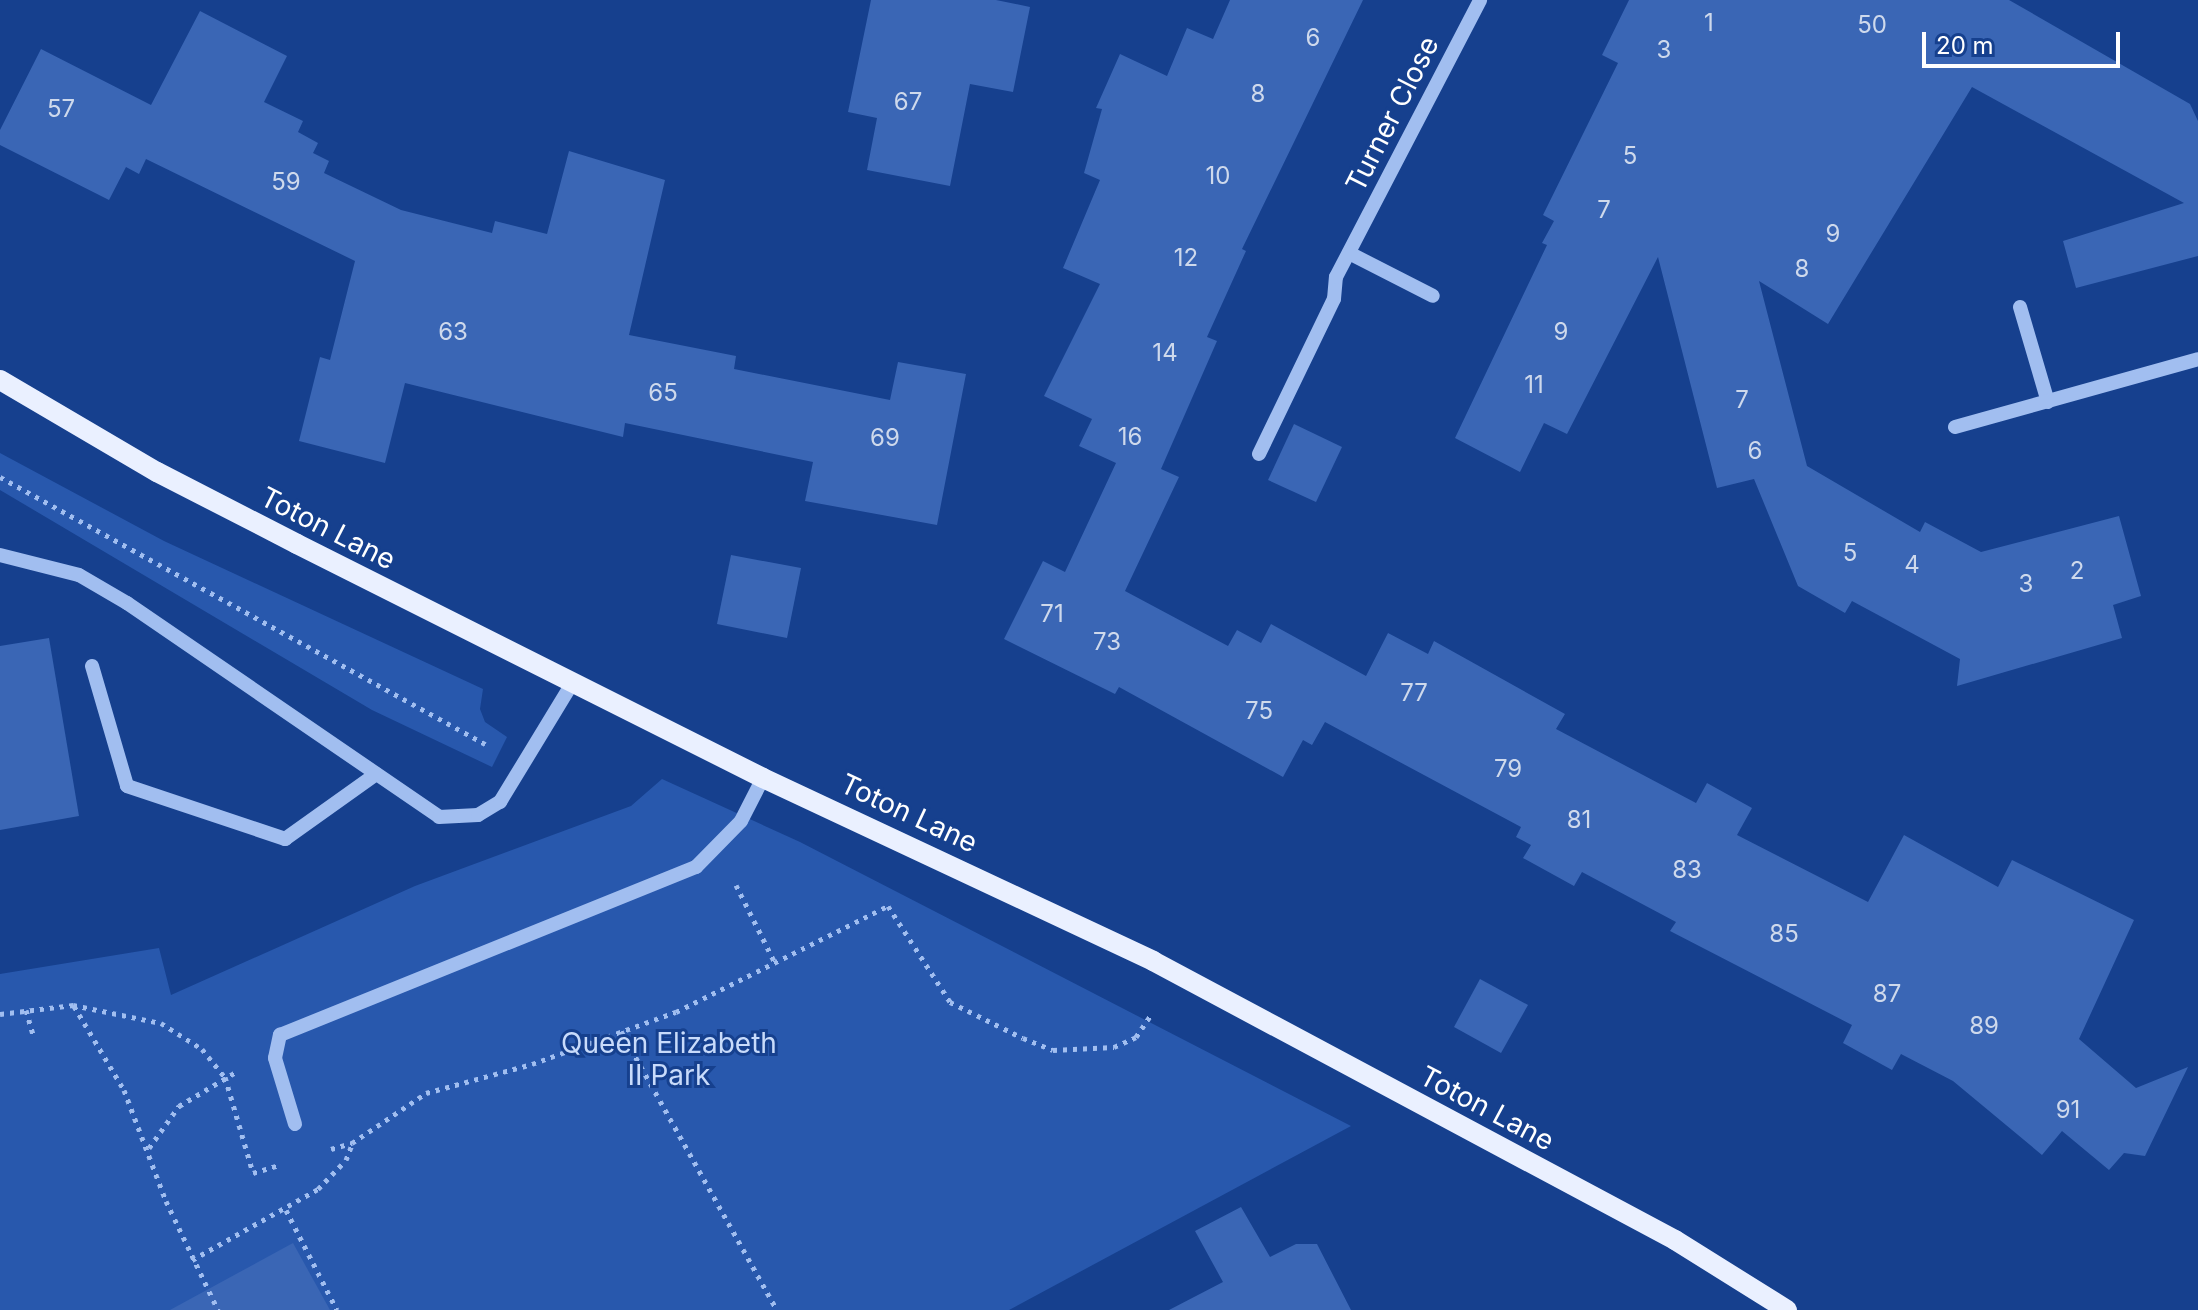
<!DOCTYPE html>
<style>
body{margin:0}
#map{position:relative;width:2198px;height:1310px;overflow:hidden;background:#16408e;font-family:Inter,sans-serif}
div>[style]{position:absolute}
.green>*{inset:0;background:#2858ad}
.building>*{inset:0;background:#3a66b5}
.path>*{height:5px;margin-top:-2.5px;transform-origin:0;background:repeating-linear-gradient(90deg,#a1bef0 0 4px,transparent 0 10px)}
.minor>*{height:14px;margin:-7px;padding:0 7px;transform-origin:7px;border-radius:7px;background:#a1bef0}
.major>*{height:20px;margin:-10px;padding:0 10px;transform-origin:10px;border-radius:10px;background:#eaf0ff}
span{translate:-50% -50%;white-space:nowrap;text-align:center;line-height:1.15;-webkit-text-stroke:6px #16408e;paint-order:stroke}
.number-label{font-size:24px;color:#ced9ec}
.number-label span{-webkit-text-stroke-width:0}
.street-label{font-size:28px;color:#fff}
.park-label{font-size:28px;color:#c8dbfb}
.scale{position:absolute;left:1922px;top:32px;width:198px;height:36px;box-sizing:border-box;border:4px solid #fff;border-top:0;padding-left:10px;font-size:24px;line-height:28px;white-space:nowrap;color:#fff;-webkit-text-stroke:6px #16408e;paint-order:stroke}
</style>
<div id="map">
<div class="green">
<div style="clip-path:polygon(0 453px,164px 541px,483px 689px,480px 709px,485px 722px,507px 737px,492px 767px,372px 710px,0 490px)"></div>
<div style="clip-path:polygon(662px 779px,800px 842px,1351px 1126px,1009px 1310px,0 1310px,0 974px,159px 948px,171px 995px,415px 886px,631px 806px)"></div>
</div>
<div class="building">
<div style="clip-path:polygon(871px 0,996px 0,1030px 7px,1013px 92px,970px 84px,950px 186px,867px 170px,877px 118px,848px 112px)"></div>
<div style="clip-path:polygon(1230px 0,1363px 0,1242px 249px,1246px 251px,1207px 337px,1217px 341px,1161px 469px,1179px 477px,1125px 591px,1228px 646px,1237px 630px,1261px 643px,1271px 624px,1366px 676px,1388px 633px,1428px 654px,1434px 641px,1565px 714px,1556px 729px,1696px 803px,1707px 783px,1752px 808px,1737px 835px,1868px 902px,1904px 835px,1998px 887px,2012px 860px,2134px 920px,2079px 1039px,2136px 1088px,2188px 1067px,2145px 1156px,2124px 1153px,2109px 1170px,2062px 1131px,2042px 1155px,1953px 1081px,1901px 1054px,1892px 1070px,1843px 1043px,1852px 1025px,1670px 931px,1676px 922px,1582px 872px,1574px 886px,1523px 858px,1531px 845px,1516px 837px,1521px 827px,1325px 722px,1312px 745px,1303px 740px,1283px 777px,1119px 687px,1115px 694px,1004px 639px,1043px 561px,1065px 572px,1116px 463px,1079px 446px,1092px 419px,1044px 396px,1100px 284px,1063px 268px,1100px 180px,1084px 173px,1102px 109px,1096px 108px,1120px 54px,1167px 76px,1187px 28px,1213px 39px)"></div>
<div style="clip-path:polygon(1629px 0,2009px 0,2190px 104px,2198px 121px,2198px 256px,2076px 288px,2063px 241px,2184px 203px,1972px 87px,1828px 324px,1759px 281px,1807px 466px,1920px 532px,1925px 522px,1981px 552px,2119px 516px,2141px 596px,2113px 605px,2122px 638px,1957px 686px,1960px 659px,1852px 601px,1845px 613px,1798px 586px,1754px 479px,1717px 488px,1658px 257px,1567px 434px,1544px 423px,1520px 472px,1455px 438px,1547px 245px,1542px 243px,1554px 221px,1543px 215px,1618px 63px,1602px 55px)"></div>
<div style="clip-path:polygon(200px 11px,287px 56px,264px 102px,303px 121px,298px 132px,318px 143px,313px 153px,329px 161px,324px 173px,401px 210px,492px 233px,495px 221px,547px 234px,569px 151px,665px 180px,629px 335px,736px 356px,734px 369px,890px 400px,898px 362px,966px 374px,937px 525px,805px 501px,813px 462px,625px 423px,623px 437px,405px 383px,385px 463px,299px 441px,320px 357px,330px 360px,355px 261px,146px 159px,139px 174px,126px 167px,109px 200px,0 145px,0 130px,41px 49px,151px 105px)"></div>
<div style="clip-path:polygon(1294px 424px,1342px 447px,1316px 502px,1268px 480px)"></div>
<div style="clip-path:polygon(731px 555px,801px 568px,787px 638px,717px 624px)"></div>
<div style="clip-path:polygon(49px 638px,79px 816px,0 830px,0 646px)"></div>
<div style="clip-path:polygon(1480px 979px,1528px 1005px,1501px 1053px,1454px 1027px)"></div>
<div style="clip-path:polygon(1241px 1207px,1270px 1257px,1296px 1244px,1317px 1244px,1351px 1310px,1169px 1310px,1223px 1282px,1195px 1231px)"></div>
<div style="clip-path:polygon(293px 1243px,330px 1310px,170px 1310px)"></div>
</div>
<div class="path">
<div style="left:0;top:477px;width:554px;rotate:28.83deg"></div>
<div style="left:736px;top:885px;width:87px;rotate:63.4deg"></div>
<div style="left:74px;top:1006px;width:98px;rotate:59.2deg"></div>
<div style="left:124px;top:1090px;width:119px;rotate:69.3deg"></div>
<div style="left:166px;top:1201px;width:121px;rotate:64.5deg"></div>
<div style="left:26px;top:1010px;width:25px;rotate:74deg"></div>
<div style="left:0;top:1014px;width:74px;rotate:-7deg"></div>
<div style="left:73px;top:1005px;width:90px;rotate:11.6deg"></div>
<div style="left:161px;top:1023px;width:49px;rotate:32.4deg"></div>
<div style="left:202px;top:1049px;width:36px;rotate:51deg"></div>
<div style="left:225px;top:1077px;width:100px;rotate:73.7deg"></div>
<div style="left:253px;top:1173px;width:27px;rotate:-17deg"></div>
<div style="left:621px;top:1031px;width:320px;rotate:60.8deg"></div>
<div style="left:149px;top:1148px;width:52px;rotate:-54.5deg"></div>
<div style="left:179px;top:1106px;width:66px;rotate:-30.8deg"></div>
<div style="left:331px;top:1149px;width:22px;rotate:-16deg"></div>
<div style="left:352px;top:1143px;width:89px;rotate:-34deg"></div>
<div style="left:426px;top:1093px;width:110px;rotate:-15.3deg"></div>
<div style="left:532px;top:1064px;width:153px;rotate:-19.9deg"></div>
<div style="left:676px;top:1012px;width:237px;rotate:-26.6deg"></div>
<div style="left:888px;top:906px;width:114px;rotate:57.1deg"></div>
<div style="left:950px;top:1002px;width:81px;rotate:26.3deg"></div>
<div style="left:1023px;top:1038px;width:32px;rotate:22deg"></div>
<div style="left:1053px;top:1050px;width:61px;rotate:-2.8deg"></div>
<div style="left:1114px;top:1047px;width:24px;rotate:-24deg"></div>
<div style="left:1136px;top:1037px;width:29px;rotate:-56deg"></div>
<div style="left:286px;top:1210px;width:112px;rotate:63deg"></div>
<div style="left:192px;top:1260px;width:145px;rotate:-29.4deg"></div>
<div style="left:318px;top:1189px;width:40px;rotate:-46deg"></div>
<div style="left:346px;top:1160px;width:17px;rotate:-69deg"></div>
</div>
<div class="minor">
<div style="left:1349px;top:253px;width:94px;rotate:27.1deg"></div>
<div style="left:2020px;top:307px;width:99px;rotate:73.6deg"></div>
<div style="left:1955px;top:427px;width:252px;rotate:-15.6deg"></div>
<div style="left:1259px;top:454px;width:172px;rotate:-64.2deg"></div>
<div style="left:1334px;top:299px;width:22px;rotate:-85deg"></div>
<div style="left:1336px;top:277px;width:312px;rotate:-62.5deg"></div>
<div style="left:0;top:555px;width:81px;rotate:14.2deg"></div>
<div style="left:79px;top:575px;width:56px;rotate:30.3deg"></div>
<div style="left:127px;top:603px;width:378px;rotate:34.4deg"></div>
<div style="left:439px;top:817px;width:39px;rotate:-3deg"></div>
<div style="left:478px;top:815px;width:26px;rotate:-31deg"></div>
<div style="left:500px;top:802px;width:140px;rotate:-58.7deg"></div>
<div style="left:92px;top:666px;width:125px;rotate:73.7deg"></div>
<div style="left:127px;top:786px;width:167px;rotate:18.5deg"></div>
<div style="left:285px;top:839px;width:112px;rotate:-35.5deg"></div>
<div style="left:295px;top:1124px;width:69px;rotate:-106.9deg"></div>
<div style="left:275px;top:1058px;width:24px;rotate:-78deg"></div>
<div style="left:280px;top:1035px;width:449px;rotate:-22deg"></div>
<div style="left:696px;top:867px;width:64px;rotate:-45.6deg"></div>
<div style="left:741px;top:821px;width:48px;rotate:-62.9deg"></div>
</div>
<div class="major">
<div style="left:0;top:380px;width:182px;rotate:30.4deg"></div>
<div style="left:157px;top:472px;width:157px;rotate:27.2deg"></div>
<div style="left:297px;top:544px;width:521px;rotate:26.66deg"></div>
<div style="left:763px;top:778px;width:431px;rotate:25.1deg"></div>
<div style="left:1153px;top:961px;width:592px;rotate:28.12deg"></div>
<div style="left:1675px;top:1240px;width:132px;rotate:32deg"></div>
</div>
<div class="number-label">
<span style="left:1709px;top:23px">1</span>
<span style="left:1872px;top:25px">50</span>
<span style="left:1313px;top:38px">6</span>
<span style="left:1664px;top:50px">3</span>
<span style="left:1258px;top:94px">8</span>
<span style="left:908px;top:102px">67</span>
<span style="left:61px;top:109px">57</span>
<span style="left:1630px;top:156px">5</span>
<span style="left:1218px;top:176px">10</span>
<span style="left:286px;top:182px">59</span>
<span style="left:1604px;top:210px">7</span>
<span style="left:1833px;top:234px">9</span>
<span style="left:1186px;top:258px">12</span>
<span style="left:1802px;top:269px">8</span>
<span style="left:453px;top:332px">63</span>
<span style="left:1561px;top:332px">9</span>
<span style="left:1165px;top:353px">14</span>
<span style="left:1534px;top:385px">11</span>
<span style="left:663px;top:393px">65</span>
<span style="left:1742px;top:400px">7</span>
<span style="left:1130px;top:437px">16</span>
<span style="left:885px;top:438px">69</span>
<span style="left:1755px;top:451px">6</span>
<span style="left:1850px;top:553px">5</span>
<span style="left:1912px;top:565px">4</span>
<span style="left:2077px;top:571px">2</span>
<span style="left:2026px;top:584px">3</span>
<span style="left:1052px;top:614px">71</span>
<span style="left:1107px;top:642px">73</span>
<span style="left:1414px;top:693px">77</span>
<span style="left:1259px;top:711px">75</span>
<span style="left:1508px;top:769px">79</span>
<span style="left:1579px;top:820px">81</span>
<span style="left:1687px;top:870px">83</span>
<span style="left:1784px;top:934px">85</span>
<span style="left:1887px;top:994px">87</span>
<span style="left:1984px;top:1026px">89</span>
<span style="left:2068px;top:1110px">91</span>
</div>
<div class="street-label">
<span style="left:1392px;top:114px;rotate:-63deg">Turner Close</span>
<span style="left:328px;top:528px;rotate:27deg">Toton Lane</span>
<span style="left:909px;top:813px;rotate:25deg">Toton Lane</span>
<span style="left:1487px;top:1108px;rotate:28deg">Toton Lane</span>
</div>
<div class="park-label">
<span style="left:669px;top:1059px">Queen Elizabeth<br>II Park</span>
</div>
<div class="scale">20 m</div>
</div>
